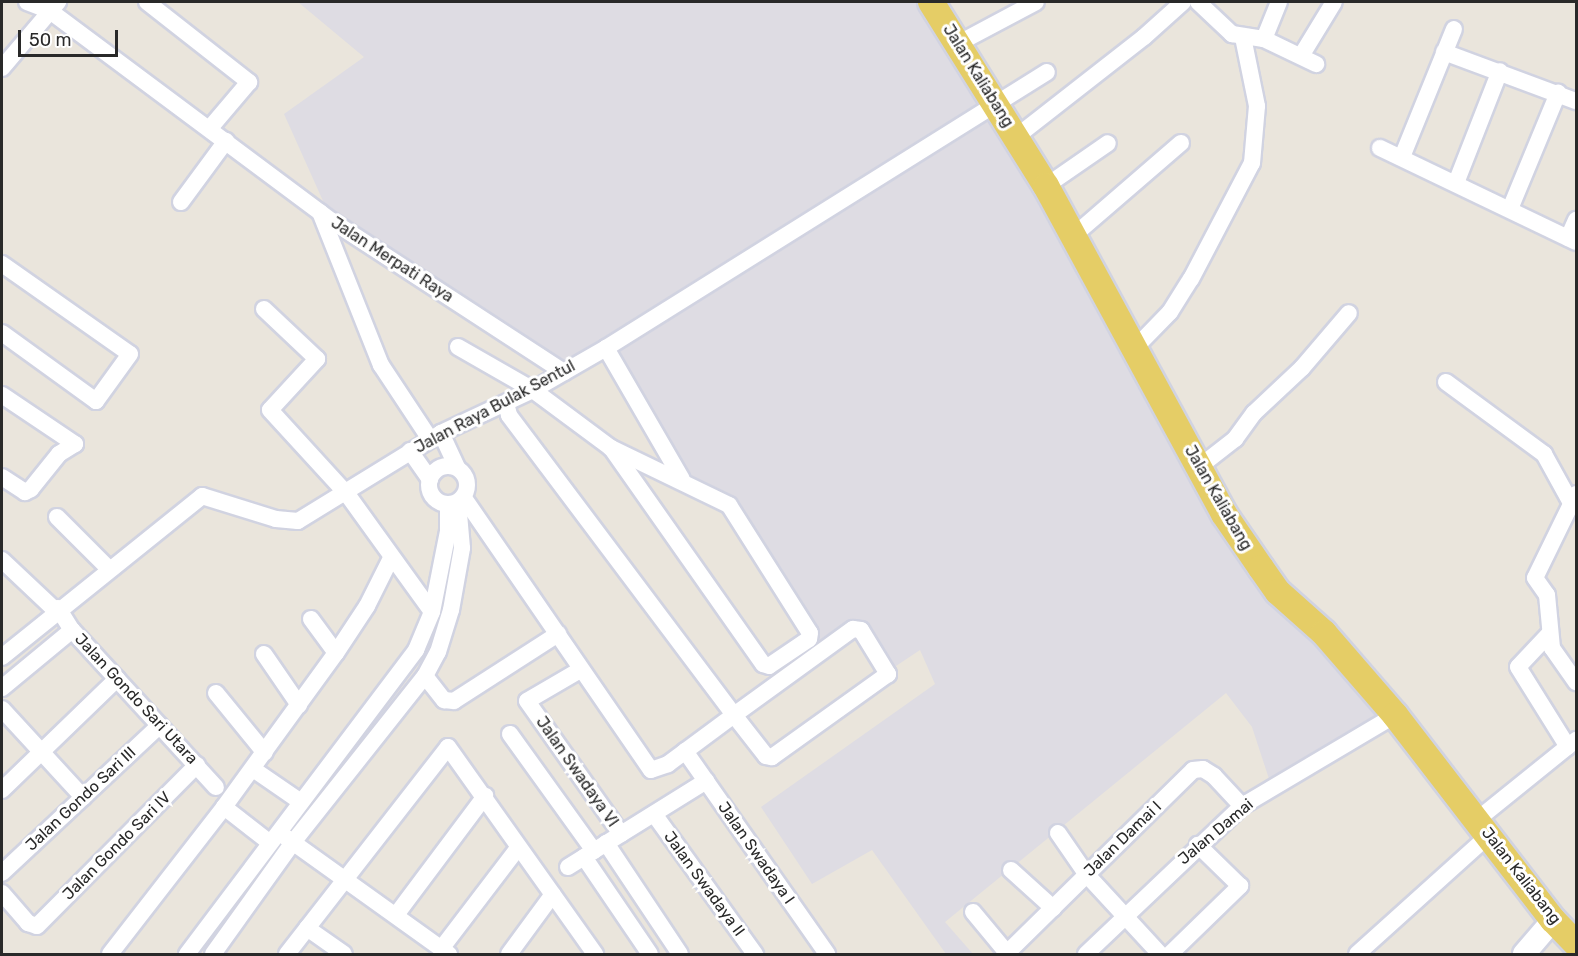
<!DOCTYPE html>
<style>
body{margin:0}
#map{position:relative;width:1578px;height:956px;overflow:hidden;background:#eae5dc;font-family:Rubik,sans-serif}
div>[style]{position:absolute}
.industrial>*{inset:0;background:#dedce3}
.roads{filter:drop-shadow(2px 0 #d1d3e1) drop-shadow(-2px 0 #d1d3e1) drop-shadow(0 2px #d1d3e1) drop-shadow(0 -2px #d1d3e1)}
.street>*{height:16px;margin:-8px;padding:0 8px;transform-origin:8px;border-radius:8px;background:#fff}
.street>.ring{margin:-8px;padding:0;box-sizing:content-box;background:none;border:16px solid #fff;border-radius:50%}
.secondary>*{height:22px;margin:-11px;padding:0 11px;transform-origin:11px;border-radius:11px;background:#fff}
.primary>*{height:26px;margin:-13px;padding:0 13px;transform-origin:13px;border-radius:13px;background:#e5cd66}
span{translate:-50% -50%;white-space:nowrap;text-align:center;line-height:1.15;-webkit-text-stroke:6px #fff;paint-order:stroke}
.street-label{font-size:16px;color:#292929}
.frame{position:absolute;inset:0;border:3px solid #292929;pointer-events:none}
.scale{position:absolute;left:18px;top:30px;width:100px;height:27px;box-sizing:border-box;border:3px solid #292929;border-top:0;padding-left:8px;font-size:18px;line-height:21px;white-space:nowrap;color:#292929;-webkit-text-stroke:4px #fff;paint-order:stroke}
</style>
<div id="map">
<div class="industrial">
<div style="clip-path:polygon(298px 2px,931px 2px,1224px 514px,1395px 715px,1272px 788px,1252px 727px,1226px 693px,945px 922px,973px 954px,946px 954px,872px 850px,812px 884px,761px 807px,935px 684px,920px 650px,887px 672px,861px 630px,825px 648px,810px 633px,729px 505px,682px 479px,606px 349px,564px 372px,332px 221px,284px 114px,364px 57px)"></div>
</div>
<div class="roads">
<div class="street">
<div style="left:27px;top:2px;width:25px;rotate:21deg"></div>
<div style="left:50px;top:11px;width:352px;rotate:36.7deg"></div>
<div style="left:332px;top:221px;width:277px;rotate:33.1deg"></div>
<div style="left:147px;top:2px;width:130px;rotate:38.1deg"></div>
<div style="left:249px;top:82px;width:60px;rotate:130.3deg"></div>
<div style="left:1198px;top:2px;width:47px;rotate:43.3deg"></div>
<div style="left:1232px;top:34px;width:32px;rotate:9deg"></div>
<div style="left:1264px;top:39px;width:58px;rotate:25.7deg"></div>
<div style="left:1264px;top:39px;width:40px;rotate:-68deg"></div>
<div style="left:959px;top:43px;width:87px;rotate:-28deg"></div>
<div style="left:1444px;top:52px;width:141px;rotate:20.4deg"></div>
<div style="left:1301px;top:56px;width:63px;rotate:-58.6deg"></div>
<div style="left:2px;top:68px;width:87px;rotate:-49.7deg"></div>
<div style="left:1016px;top:137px;width:162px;rotate:-38deg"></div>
<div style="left:1144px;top:37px;width:52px;rotate:-41.9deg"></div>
<div style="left:1380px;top:148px;width:217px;rotate:25.6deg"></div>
<div style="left:1402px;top:157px;width:138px;rotate:-67.9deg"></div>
<div style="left:1456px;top:183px;width:120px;rotate:-68.6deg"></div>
<div style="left:1046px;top:186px;width:75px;rotate:-34.7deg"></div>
<div style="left:181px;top:202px;width:76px;rotate:-53.6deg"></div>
<div style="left:1510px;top:209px;width:126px;rotate:-67.5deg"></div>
<div style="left:320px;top:212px;width:165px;rotate:68.3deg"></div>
<div style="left:381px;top:365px;width:89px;rotate:56.5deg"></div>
<div style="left:1072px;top:237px;width:144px;rotate:-40.8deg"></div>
<div style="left:1568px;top:238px;width:20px;rotate:-66deg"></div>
<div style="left:2px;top:264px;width:156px;rotate:35.1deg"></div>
<div style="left:130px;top:354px;width:58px;rotate:125.9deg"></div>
<div style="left:96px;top:401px;width:116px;rotate:-144.1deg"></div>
<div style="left:264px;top:309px;width:73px;rotate:43.3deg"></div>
<div style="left:317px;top:359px;width:69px;rotate:132.7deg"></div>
<div style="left:270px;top:410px;width:114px;rotate:47.5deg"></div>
<div style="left:347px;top:494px;width:145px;rotate:54.2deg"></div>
<div style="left:458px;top:347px;width:86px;rotate:29.8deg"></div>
<div style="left:533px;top:390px;width:97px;rotate:36.6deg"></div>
<div style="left:611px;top:448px;width:131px;rotate:25.8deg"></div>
<div style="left:729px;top:505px;width:151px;rotate:57.7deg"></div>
<div style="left:810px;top:633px;width:6px;rotate:99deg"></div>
<div style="left:809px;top:639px;width:48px;rotate:146deg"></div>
<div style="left:769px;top:666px;width:6px;rotate:-162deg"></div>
<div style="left:763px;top:664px;width:264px;rotate:-125.1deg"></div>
<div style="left:606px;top:348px;width:151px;rotate:59.9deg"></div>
<div style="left:1135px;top:348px;width:50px;rotate:-45.8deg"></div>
<div style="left:1170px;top:312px;width:39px;rotate:-58deg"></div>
<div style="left:1191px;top:279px;width:131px;rotate:-62.3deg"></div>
<div style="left:1252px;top:163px;width:57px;rotate:-85deg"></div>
<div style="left:1257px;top:106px;width:70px;rotate:-101.5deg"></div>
<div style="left:1446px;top:382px;width:122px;rotate:36.3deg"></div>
<div style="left:1544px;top:454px;width:56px;rotate:61.1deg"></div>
<div style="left:2px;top:395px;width:88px;rotate:33.9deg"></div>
<div style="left:75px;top:444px;width:19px;rotate:148deg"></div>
<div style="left:59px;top:454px;width:45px;rotate:128.7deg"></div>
<div style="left:31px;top:489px;width:7px;rotate:153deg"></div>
<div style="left:25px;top:492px;width:27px;rotate:-147deg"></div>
<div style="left:441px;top:433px;width:38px;rotate:65deg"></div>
<div style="left:410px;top:451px;width:35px;rotate:55deg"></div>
<div class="ring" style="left:429px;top:466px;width:22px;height:22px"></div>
<div style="left:1199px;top:467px;width:46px;rotate:-37.9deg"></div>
<div style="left:1235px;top:439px;width:32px;rotate:-54deg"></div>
<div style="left:1254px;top:413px;width:66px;rotate:-43.2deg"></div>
<div style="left:1302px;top:368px;width:72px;rotate:-49.5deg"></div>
<div style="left:1576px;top:494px;width:93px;rotate:116deg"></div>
<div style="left:1535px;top:578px;width:21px;rotate:55deg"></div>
<div style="left:1547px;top:595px;width:53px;rotate:84.6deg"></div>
<div style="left:1552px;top:648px;width:42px;rotate:54.8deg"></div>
<div style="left:464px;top:498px;width:330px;rotate:55.5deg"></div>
<div style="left:651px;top:770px;width:18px;rotate:-19deg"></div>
<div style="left:668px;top:764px;width:82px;rotate:-36.6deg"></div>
<div style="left:734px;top:715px;width:147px;rotate:-35.9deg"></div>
<div style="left:853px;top:629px;width:8px;rotate:7deg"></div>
<div style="left:861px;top:630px;width:52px;rotate:58.5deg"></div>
<div style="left:888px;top:674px;width:143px;rotate:144.4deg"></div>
<div style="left:772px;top:757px;width:6px;rotate:-171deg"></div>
<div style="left:766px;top:756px;width:52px;rotate:-128deg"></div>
<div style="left:734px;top:715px;width:375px;rotate:-126.9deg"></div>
<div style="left:509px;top:415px;width:12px;rotate:-104deg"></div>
<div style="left:57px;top:517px;width:72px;rotate:45deg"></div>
<div style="left:2px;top:560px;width:73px;rotate:43.3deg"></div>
<div style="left:58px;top:608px;width:26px;rotate:58deg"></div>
<div style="left:72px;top:630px;width:213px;rotate:47.5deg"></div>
<div style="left:311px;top:619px;width:42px;rotate:53.7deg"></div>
<div style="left:1549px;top:634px;width:45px;rotate:133.2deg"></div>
<div style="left:1518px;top:667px;width:94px;rotate:58deg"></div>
<div style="left:264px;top:654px;width:62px;rotate:55.5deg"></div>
<div style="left:2px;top:657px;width:257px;rotate:-38.8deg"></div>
<div style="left:202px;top:496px;width:77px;rotate:17.3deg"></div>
<div style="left:276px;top:519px;width:22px;rotate:5deg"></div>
<div style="left:298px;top:521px;width:168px;rotate:-31.6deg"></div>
<div style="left:441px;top:433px;width:102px;rotate:-25.1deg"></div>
<div style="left:533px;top:390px;width:84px;rotate:-29.9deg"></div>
<div style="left:606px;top:348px;width:520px;rotate:-32.04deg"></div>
<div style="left:580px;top:670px;width:61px;rotate:149.7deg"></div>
<div style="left:527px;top:701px;width:163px;rotate:54.7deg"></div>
<div style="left:425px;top:676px;width:31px;rotate:52deg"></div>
<div style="left:444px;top:700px;width:10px;rotate:6deg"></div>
<div style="left:454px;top:701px;width:124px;rotate:-32.8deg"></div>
<div style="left:2px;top:688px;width:91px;rotate:-39.6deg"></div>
<div style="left:216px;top:693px;width:77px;rotate:50.8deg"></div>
<div style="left:2px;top:709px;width:120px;rotate:47.4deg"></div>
<div style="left:510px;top:734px;width:144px;rotate:54.3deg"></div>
<div style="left:685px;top:751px;width:248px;rotate:55deg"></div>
<div style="left:253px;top:769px;width:58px;rotate:34.5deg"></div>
<div style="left:2px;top:790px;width:160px;rotate:-44deg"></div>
<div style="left:224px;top:807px;width:190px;rotate:-54deg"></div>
<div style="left:336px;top:653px;width:56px;rotate:-56.6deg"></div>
<div style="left:367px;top:606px;width:54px;rotate:-63.4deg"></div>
<div style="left:654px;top:814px;width:173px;rotate:54.2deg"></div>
<div style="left:1478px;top:819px;width:126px;rotate:-38.9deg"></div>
<div style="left:1058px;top:833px;width:51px;rotate:55.4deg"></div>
<div style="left:1087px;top:875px;width:108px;rotate:47.3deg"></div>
<div style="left:284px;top:836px;width:203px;rotate:35.6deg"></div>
<div style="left:606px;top:843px;width:133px;rotate:56.3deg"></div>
<div style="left:584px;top:857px;width:117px;rotate:55.8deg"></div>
<div style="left:568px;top:867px;width:163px;rotate:-31.9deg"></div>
<div style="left:1011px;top:870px;width:57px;rotate:42.1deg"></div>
<div style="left:2px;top:873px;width:216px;rotate:-43.1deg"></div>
<div style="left:2px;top:893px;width:40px;rotate:49deg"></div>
<div style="left:28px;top:923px;width:9px;rotate:18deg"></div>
<div style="left:37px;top:926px;width:227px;rotate:-45.2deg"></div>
<div style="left:973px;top:912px;width:55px;rotate:50.2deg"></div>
<div style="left:396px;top:915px;width:149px;rotate:-53.2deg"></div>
<div style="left:307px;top:928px;width:45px;rotate:35.1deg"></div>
<div style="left:441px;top:949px;width:127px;rotate:-52.7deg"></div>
<div style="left:1007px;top:953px;width:261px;rotate:-44.5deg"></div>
<div style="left:1193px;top:770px;width:10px;rotate:-6deg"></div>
<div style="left:1203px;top:769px;width:13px;rotate:32deg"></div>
<div style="left:1214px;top:776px;width:41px;rotate:47deg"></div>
<div style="left:110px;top:954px;width:186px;rotate:-52.2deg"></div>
<div style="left:224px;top:807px;width:57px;rotate:37.9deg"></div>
<div style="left:187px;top:954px;width:381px;rotate:-53deg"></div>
<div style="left:416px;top:650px;width:41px;rotate:-67.2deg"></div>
<div style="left:432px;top:612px;width:83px;rotate:-78.8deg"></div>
<div style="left:448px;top:531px;width:26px;rotate:-90deg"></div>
<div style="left:213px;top:954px;width:139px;rotate:-54.4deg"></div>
<div style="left:294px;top:841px;width:211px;rotate:-51.6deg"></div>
<div style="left:425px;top:676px;width:27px;rotate:-62deg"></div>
<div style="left:438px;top:652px;width:44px;rotate:-72.8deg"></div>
<div style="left:451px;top:610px;width:63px;rotate:-79.9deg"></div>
<div style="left:462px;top:548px;width:46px;rotate:-95deg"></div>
<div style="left:287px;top:954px;width:262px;rotate:-52.1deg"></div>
<div style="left:448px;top:747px;width:254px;rotate:54.6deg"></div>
<div style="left:509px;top:954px;width:74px;rotate:-53.7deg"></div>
<div style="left:1086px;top:954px;width:215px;rotate:-43.5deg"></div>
<div style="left:1242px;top:806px;width:178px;rotate:-30.7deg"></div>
<div style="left:1170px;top:954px;width:98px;rotate:-44.2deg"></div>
<div style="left:1240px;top:886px;width:59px;rotate:-135.7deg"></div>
<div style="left:1357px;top:954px;width:175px;rotate:-42deg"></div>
</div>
<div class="secondary">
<div style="left:1524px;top:954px;width:45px;rotate:-49.5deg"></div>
</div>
<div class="primary">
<div style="left:931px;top:2px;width:217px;rotate:58deg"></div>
<div style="left:1046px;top:186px;width:373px;rotate:61.5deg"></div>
<div style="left:1224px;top:514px;width:65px;rotate:55.6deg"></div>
<div style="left:1261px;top:568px;width:29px;rotate:55deg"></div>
<div style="left:1278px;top:592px;width:62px;rotate:41.7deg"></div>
<div style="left:1324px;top:633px;width:108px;rotate:49.1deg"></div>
<div style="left:1395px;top:715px;width:259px;rotate:52.4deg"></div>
<div style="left:1553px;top:920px;width:33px;rotate:46deg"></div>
</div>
</div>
<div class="street-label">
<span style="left:978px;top:76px;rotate:58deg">Jalan Kaliabang</span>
<span style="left:392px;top:260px;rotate:33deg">Jalan Merpati Raya</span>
<span style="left:495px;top:407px;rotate:-28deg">Jalan Raya Bulak Sentul</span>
<span style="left:1218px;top:498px;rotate:60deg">Jalan Kaliabang</span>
<span style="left:136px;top:699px;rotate:47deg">Jalan Gondo Sari Utara</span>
<span style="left:577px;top:772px;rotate:55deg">Jalan Swadaya VI</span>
<span style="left:81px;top:799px;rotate:-43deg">Jalan Gondo Sari III</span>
<span style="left:1216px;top:832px;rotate:-40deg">Jalan Damai</span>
<span style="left:1123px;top:839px;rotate:-44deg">Jalan Damai I</span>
<span style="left:117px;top:846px;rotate:-45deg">Jalan Gondo Sari IV</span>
<span style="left:756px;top:853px;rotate:55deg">Jalan Swadaya I</span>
<span style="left:1521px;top:876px;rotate:52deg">Jalan Kaliabang</span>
<span style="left:704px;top:884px;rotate:54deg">Jalan Swadaya II</span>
</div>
<div class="frame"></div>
<div class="scale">50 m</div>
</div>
